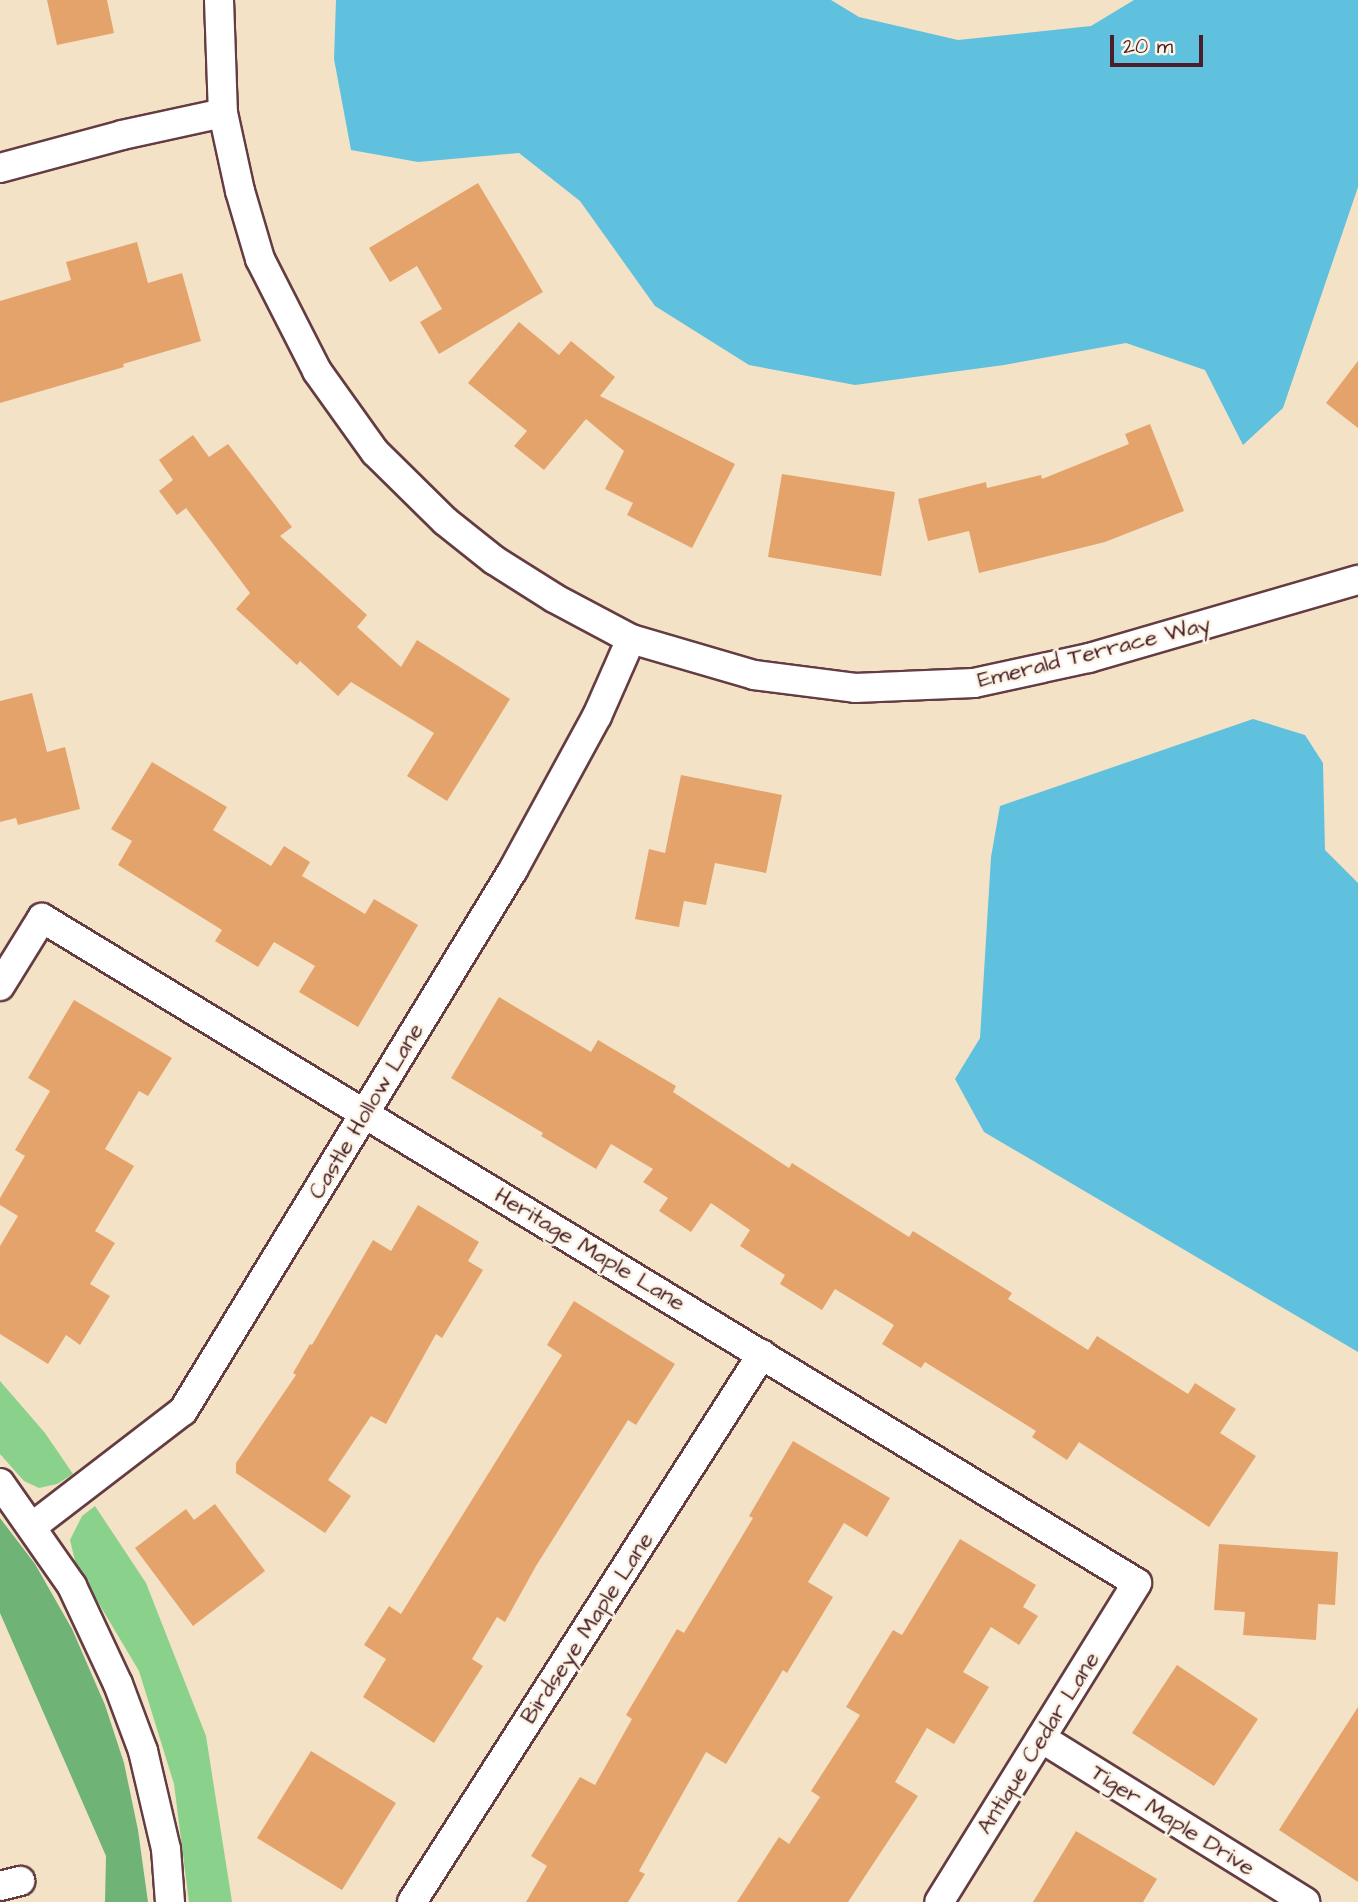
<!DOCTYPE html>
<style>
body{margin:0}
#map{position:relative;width:1358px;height:1902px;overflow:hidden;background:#f4e2c7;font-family:"Architects Daughter",sans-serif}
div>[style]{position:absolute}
.green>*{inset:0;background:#8ad18b}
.forest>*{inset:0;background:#6fb377}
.water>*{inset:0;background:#5fc1dd}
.building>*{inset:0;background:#e4a36b}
.roads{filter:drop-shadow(2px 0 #643c42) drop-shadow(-2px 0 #643c42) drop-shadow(0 2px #643c42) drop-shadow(0 -2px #643c42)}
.minor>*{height:28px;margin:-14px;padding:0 14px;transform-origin:14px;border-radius:14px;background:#fff}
span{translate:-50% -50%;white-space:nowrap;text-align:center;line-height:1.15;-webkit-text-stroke:5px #fcf5e5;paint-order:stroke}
.street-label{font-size:23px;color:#4a1f2b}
.scale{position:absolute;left:1110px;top:35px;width:93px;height:32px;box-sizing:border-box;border:4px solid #4a1f2b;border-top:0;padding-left:9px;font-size:21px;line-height:24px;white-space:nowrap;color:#4a1f2b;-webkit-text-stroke:5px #fcf5e5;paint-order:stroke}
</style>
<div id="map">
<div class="green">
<div style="clip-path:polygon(0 1381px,45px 1433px,73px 1474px,57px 1484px,39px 1488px,24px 1481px,0 1454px)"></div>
<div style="clip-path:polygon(95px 1506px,146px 1583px,206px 1736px,232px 1902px,189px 1902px,174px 1784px,139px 1671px,76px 1565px,70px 1540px,82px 1516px)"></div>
</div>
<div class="forest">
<div style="clip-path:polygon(0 1518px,35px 1564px,72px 1629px,105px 1705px,124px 1763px,138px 1830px,148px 1902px,105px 1902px,106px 1856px,0 1613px)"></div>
</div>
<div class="water">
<div style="clip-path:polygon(336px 0,831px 0,859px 17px,958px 40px,1091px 26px,1134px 0,1358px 0,1358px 187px,1283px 408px,1243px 445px,1205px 370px,1126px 343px,1004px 365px,855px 385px,749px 365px,655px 306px,580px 201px,519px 153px,418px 162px,351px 150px,334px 59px)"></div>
<div style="clip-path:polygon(1253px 719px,1305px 735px,1323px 763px,1325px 850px,1358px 883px,1358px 1352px,984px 1132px,955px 1079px,980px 1038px,991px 857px,1000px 806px)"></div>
</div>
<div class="building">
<div style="clip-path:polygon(47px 0,107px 0,114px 33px,57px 45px)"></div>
<div style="clip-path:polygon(478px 183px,543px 292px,439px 354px,420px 322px,442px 309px,417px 266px,390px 282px,369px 248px)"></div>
<div style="clip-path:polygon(137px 242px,148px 283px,182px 273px,201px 341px,123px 364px,124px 367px,0 403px,0 301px,71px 280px,66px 262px)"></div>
<div style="clip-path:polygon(519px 322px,559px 355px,571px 341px,615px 377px,600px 396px,735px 464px,692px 548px,627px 515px,633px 503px,605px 489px,624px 451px,586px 419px,544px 470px,514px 446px,527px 431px,468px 383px)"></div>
<div style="clip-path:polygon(1358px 361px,1358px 428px,1326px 403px)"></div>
<div style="clip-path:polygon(1150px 424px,1184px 511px,1105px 542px,979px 573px,969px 531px,928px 541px,918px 499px,986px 482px,987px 488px,1041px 475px,1042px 479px,1129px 444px,1125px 434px)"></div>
<div style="clip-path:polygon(193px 435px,209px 457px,228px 444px,292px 527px,280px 536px,367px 615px,357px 627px,401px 667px,417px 640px,510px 699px,447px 801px,407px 776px,434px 733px,351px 682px,338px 696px,300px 661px,297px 665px,236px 609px,250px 593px,186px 508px,177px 515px,159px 491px,173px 480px,159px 460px)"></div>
<div style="clip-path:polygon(782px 474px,895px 492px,881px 576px,768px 557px)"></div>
<div style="clip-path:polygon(32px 693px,47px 752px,65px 747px,80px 809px,18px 825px,16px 818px,0 822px,0 701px)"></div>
<div style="clip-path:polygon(152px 762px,227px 807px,213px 830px,271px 866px,284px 846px,310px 862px,302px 876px,365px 914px,374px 899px,418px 925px,358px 1027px,299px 992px,315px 966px,274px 942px,258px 967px,215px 941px,222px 930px,118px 865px,132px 841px,111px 829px)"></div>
<div style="clip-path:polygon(681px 775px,782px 795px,766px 873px,715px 863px,706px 905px,684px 901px,679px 927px,635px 919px,649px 849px,665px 853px)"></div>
<div style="clip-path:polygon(499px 997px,591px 1052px,598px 1040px,676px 1086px,673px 1092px,789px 1168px,792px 1163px,909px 1237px,913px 1231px,1012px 1293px,1008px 1299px,1088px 1350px,1097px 1336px,1188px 1394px,1195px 1383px,1236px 1409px,1220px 1433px,1256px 1456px,1209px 1527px,1079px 1442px,1067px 1460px,1032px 1437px,1036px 1431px,925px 1362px,921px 1368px,882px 1344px,894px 1325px,835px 1289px,822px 1310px,780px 1284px,785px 1275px,740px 1246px,750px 1230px,711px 1203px,691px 1232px,659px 1211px,668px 1198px,643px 1182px,653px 1169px,611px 1144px,596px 1169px,541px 1136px,543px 1133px,451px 1078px)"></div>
<div style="clip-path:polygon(74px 1000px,172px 1058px,148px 1096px,139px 1091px,105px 1149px,134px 1166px,95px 1231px,115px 1243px,90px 1284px,110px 1296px,80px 1345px,66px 1335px,48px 1364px,0 1334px,0 1246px,18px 1216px,0 1205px,0 1198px,25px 1156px,15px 1150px,50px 1091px,28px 1078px)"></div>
<div style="clip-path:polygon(418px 1205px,479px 1242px,468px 1261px,483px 1270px,442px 1338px,436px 1334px,386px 1424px,371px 1416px,328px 1480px,351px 1496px,325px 1533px,236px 1473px,236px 1463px,296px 1375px,293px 1373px,310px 1344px,312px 1345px,373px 1240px,391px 1251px)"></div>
<div style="clip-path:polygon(574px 1301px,675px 1364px,636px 1425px,628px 1420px,536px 1566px,505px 1622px,497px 1617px,472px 1659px,483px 1666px,434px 1743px,363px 1697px,386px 1659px,364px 1645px,389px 1606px,401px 1614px,562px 1355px,547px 1345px)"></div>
<div style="clip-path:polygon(793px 1441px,890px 1498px,867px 1537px,844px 1523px,808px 1582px,833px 1597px,787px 1673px,783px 1670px,726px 1764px,706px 1752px,639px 1871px,645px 1874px,628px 1902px,526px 1902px,547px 1866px,531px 1856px,580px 1777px,595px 1785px,632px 1719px,626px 1715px,677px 1629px,684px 1633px,753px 1518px,749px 1516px)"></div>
<div style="clip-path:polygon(215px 1504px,265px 1571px,193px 1626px,135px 1548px,186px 1509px,194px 1520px)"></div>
<div style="clip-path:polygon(960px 1539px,1036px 1585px,1023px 1607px,1038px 1616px,1019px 1645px,991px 1627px,963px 1672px,989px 1687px,954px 1744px,927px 1728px,895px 1782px,918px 1796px,848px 1902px,737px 1902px,779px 1837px,789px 1844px,820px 1797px,811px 1791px,860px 1715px,846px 1707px,893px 1630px,902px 1635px)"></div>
<div style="clip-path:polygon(1219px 1544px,1338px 1552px,1335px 1605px,1318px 1604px,1316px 1640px,1243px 1635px,1245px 1612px,1214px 1610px)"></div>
<div style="clip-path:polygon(1177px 1665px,1258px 1719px,1214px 1786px,1132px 1733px)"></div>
<div style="clip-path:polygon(1358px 1707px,1358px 1882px,1279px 1830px)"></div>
<div style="clip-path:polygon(311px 1751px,396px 1803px,342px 1890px,257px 1838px)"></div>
<div style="clip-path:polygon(1076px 1831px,1157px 1879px,1143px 1902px,1033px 1902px)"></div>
</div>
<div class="roads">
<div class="minor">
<div style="left:219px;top:0;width:113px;rotate:88deg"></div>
<div style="left:223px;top:113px;width:80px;rotate:77.7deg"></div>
<div style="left:240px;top:191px;width:71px;rotate:73.6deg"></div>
<div style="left:260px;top:259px;width:126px;rotate:63deg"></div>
<div style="left:317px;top:371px;width:100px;rotate:54.4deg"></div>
<div style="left:375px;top:452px;width:98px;rotate:44.6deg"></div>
<div style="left:445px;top:521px;width:63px;rotate:38.5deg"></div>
<div style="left:494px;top:560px;width:71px;rotate:32.3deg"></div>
<div style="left:554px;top:598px;width:87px;rotate:28deg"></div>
<div style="left:631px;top:639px;width:128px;rotate:16.3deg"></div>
<div style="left:754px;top:675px;width:102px;rotate:7.3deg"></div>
<div style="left:855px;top:688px;width:119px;rotate:-2.4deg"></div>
<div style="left:974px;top:683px;width:118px;rotate:-12.3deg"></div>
<div style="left:1089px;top:658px;width:280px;rotate:-16.2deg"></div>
<div style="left:0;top:168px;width:126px;rotate:-15.1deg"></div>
<div style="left:122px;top:135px;width:103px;rotate:-12.3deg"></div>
<div style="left:0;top:986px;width:80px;rotate:-58.3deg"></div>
<div style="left:42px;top:918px;width:1281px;rotate:31.27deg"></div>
<div style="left:1137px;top:1583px;width:375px;rotate:121.8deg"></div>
<div style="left:0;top:1483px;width:126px;rotate:55deg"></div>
<div style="left:72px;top:1586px;width:108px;rotate:64.9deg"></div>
<div style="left:118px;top:1684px;width:72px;rotate:69.5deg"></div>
<div style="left:143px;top:1751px;width:101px;rotate:76.8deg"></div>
<div style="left:166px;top:1849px;width:53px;rotate:85.7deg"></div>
<div style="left:33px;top:1526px;width:189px;rotate:-37.5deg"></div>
<div style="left:183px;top:1411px;width:634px;rotate:-58.62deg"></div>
<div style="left:513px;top:870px;width:175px;rotate:-61.4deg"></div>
<div style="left:597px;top:716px;width:84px;rotate:-66.2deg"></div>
<div style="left:1041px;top:1738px;width:311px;rotate:31.8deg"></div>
<div style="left:0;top:1886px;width:21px;rotate:-14deg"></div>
<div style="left:412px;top:1902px;width:650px;rotate:-57.43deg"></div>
</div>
</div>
<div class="street-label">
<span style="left:1094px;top:652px;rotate:-14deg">Emerald Terrace Way</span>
<span style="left:366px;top:1111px;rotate:-59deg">Castle Hollow Lane</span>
<span style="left:590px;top:1249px;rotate:31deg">Heritage Maple Lane</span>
<span style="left:587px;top:1628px;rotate:-57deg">Birdseye Maple Lane</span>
<span style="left:1038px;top:1743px;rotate:-58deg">Antique Cedar Lane</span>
<span style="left:1173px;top:1820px;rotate:32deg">Tiger Maple Drive</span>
</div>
<div class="scale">20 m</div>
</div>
